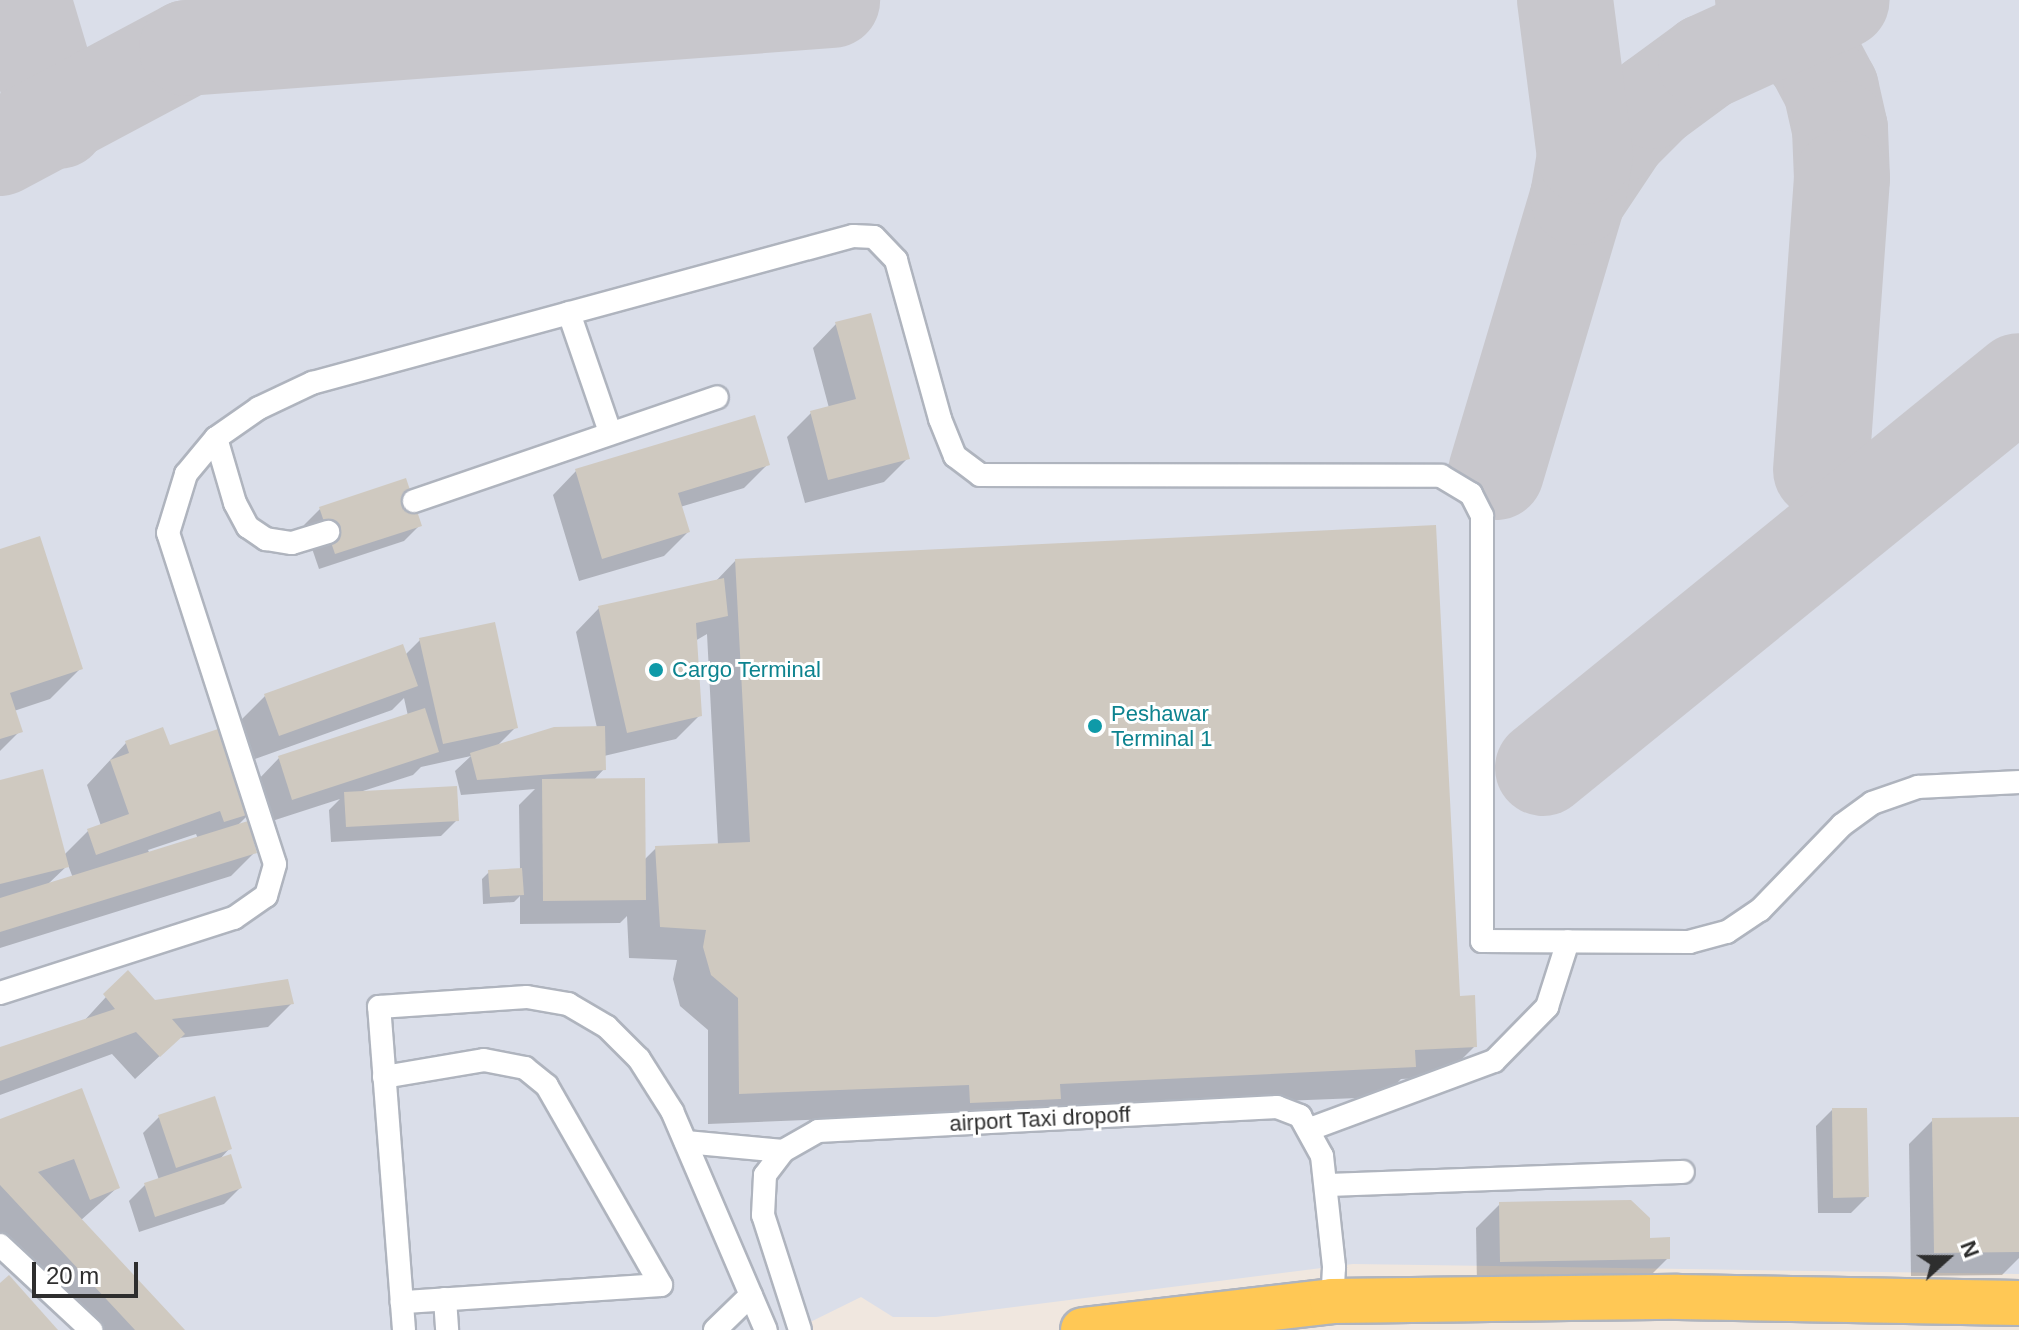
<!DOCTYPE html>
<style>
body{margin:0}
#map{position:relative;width:2019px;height:1330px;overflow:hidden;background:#f0e7df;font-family:Arial,sans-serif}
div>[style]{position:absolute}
.airport>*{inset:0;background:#dadee9}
.shadow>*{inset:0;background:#0003}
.taxiway>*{height:96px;margin:-48px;padding:0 48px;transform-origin:48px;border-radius:48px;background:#c8c7cc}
.building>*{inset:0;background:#cfc9c0}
.roads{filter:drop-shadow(2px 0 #afb4be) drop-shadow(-2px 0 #afb4be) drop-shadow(0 2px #afb4be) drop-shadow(0 -2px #afb4be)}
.service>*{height:22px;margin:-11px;padding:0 11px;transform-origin:11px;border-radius:11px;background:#fff}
.primary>*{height:44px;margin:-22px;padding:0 22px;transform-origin:22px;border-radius:22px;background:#ffc855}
.dots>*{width:22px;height:22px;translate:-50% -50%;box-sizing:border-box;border:4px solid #fff;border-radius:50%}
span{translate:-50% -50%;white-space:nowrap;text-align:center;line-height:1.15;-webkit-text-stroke:6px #fff;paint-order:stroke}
.culture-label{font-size:22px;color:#0d838f}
.left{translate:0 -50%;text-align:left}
.street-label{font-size:22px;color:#2e2e2e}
.north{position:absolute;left:1907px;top:1218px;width:80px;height:80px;-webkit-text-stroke:6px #fff;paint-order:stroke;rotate:69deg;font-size:22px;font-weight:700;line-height:32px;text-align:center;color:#2e2e2e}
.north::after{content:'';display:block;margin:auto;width:28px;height:36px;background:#2e2e2e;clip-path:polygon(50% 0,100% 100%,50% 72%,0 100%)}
.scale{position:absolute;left:32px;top:1262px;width:106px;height:36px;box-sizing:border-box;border:4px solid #2e2e2e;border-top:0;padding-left:10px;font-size:24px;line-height:28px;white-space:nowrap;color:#2e2e2e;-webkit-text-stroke:6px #fff;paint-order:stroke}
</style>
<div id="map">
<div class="airport">
<div style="clip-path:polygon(0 0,2019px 0,2019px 1274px,1353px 1264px,936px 1317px,893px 1317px,861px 1297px,794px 1330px,0 1330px)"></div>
</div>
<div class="shadow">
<div style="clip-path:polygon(836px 324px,908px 458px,884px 482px,805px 503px,787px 437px,811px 413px,829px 408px,813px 348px)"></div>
<div style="clip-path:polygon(768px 464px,744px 488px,680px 507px,688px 532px,664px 556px,579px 581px,553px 495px,576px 471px)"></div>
<div style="clip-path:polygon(320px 509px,420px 525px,404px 541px,319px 569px,304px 525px)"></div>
<div style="clip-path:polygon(0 551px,81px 668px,50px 699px,14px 711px,20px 731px,0 751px)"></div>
<div style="clip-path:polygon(evenodd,736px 560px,1458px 998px,1475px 1046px,1444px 1077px,1401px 1079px,1383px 1097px,708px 1124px,708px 1030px,680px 1006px,673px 979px,677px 960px,629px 958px,627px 916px,620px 923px,520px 924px,520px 896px,514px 902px,483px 904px,482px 879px,489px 872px,520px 870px,519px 805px,535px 789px,461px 795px,455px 771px,471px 756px,421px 767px,413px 775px,363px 791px,457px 820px,441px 836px,331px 842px,329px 810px,340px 799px,269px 822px,256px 782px,279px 758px,408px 716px,404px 698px,392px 710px,255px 759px,241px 720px,265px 696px,405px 655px,420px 640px,516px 727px,496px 747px,597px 728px,576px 632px,599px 608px,714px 583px,736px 560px,707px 634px,718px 845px,656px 848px,643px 861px,593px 781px,604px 769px,604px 756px,676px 739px,700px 715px,695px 641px,707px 634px)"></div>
<div style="clip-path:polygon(evenodd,126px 743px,251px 812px,236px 827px,255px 852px,231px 876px,0 948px,0 782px,64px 855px,88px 831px,101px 826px,87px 785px,126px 743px,196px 834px,198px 839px,150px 854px,148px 850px,196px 834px,126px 743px,68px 865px,73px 878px,47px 885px,68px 865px)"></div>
<div style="clip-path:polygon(128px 973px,154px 1002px,292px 1003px,268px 1027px,179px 1038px,135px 1079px,112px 1054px,0 1095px,0 1049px,83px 1022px)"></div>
<div style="clip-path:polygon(81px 1091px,118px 1187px,80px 1221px,182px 1330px,76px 1330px,0 1249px,0 1122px)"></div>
<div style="clip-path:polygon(1832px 1110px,1867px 1197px,1851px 1213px,1818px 1213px,1816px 1126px)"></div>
<div style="clip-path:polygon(159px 1117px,230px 1148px,219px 1160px,240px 1188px,224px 1204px,139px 1232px,129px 1201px,145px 1185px,159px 1180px,143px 1133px)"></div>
<div style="clip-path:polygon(2019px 1119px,2019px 1258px,2002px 1275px,1911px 1276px,1909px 1144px,1933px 1120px)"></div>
<div style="clip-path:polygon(1500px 1204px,1648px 1240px,1668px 1258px,1644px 1282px,1477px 1285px,1476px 1228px)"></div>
</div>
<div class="taxiway">
<div style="left:23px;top:0;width:126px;rotate:73.4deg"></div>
<div style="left:1763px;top:0;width:79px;rotate:48.6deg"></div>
<div style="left:1815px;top:59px;width:34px;rotate:62deg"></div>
<div style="left:1831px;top:89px;width:41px;rotate:77.3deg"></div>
<div style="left:1840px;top:129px;width:49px;rotate:87.7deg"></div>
<div style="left:1842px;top:178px;width:293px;rotate:94.1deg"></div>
<div style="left:0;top:148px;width:212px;rotate:-28.1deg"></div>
<div style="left:187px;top:48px;width:647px;rotate:-4.26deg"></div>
<div style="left:1578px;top:197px;width:76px;rotate:-56.3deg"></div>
<div style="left:1620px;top:134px;width:47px;rotate:-45deg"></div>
<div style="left:1653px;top:101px;width:66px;rotate:-36.3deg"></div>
<div style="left:1706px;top:62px;width:149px;rotate:-24.5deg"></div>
<div style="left:1496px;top:472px;width:287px;rotate:-73.4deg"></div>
<div style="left:1578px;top:197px;width:42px;rotate:-80.3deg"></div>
<div style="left:1585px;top:156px;width:157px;rotate:-97.3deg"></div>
<div style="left:1543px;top:768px;width:613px;rotate:-39.11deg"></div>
</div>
<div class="building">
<div style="clip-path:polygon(871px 313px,910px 459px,828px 480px,810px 411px,856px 399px,835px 322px)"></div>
<div style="clip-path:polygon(755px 415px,770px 465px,678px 493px,690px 532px,602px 559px,575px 469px)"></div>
<div style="clip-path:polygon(406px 478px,422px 526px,335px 554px,319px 507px)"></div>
<div style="clip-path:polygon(1436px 525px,1460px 996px,1475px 995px,1477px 1047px,1415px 1050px,1416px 1067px,1060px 1084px,1061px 1099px,970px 1103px,969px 1085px,739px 1094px,738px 998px,711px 975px,703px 947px,706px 930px,660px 927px,655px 846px,750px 842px,735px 559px)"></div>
<div style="clip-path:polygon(40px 536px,83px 669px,10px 693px,23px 732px,0 739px,0 549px)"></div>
<div style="clip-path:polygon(724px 578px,728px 616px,696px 623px,702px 716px,627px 733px,598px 606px)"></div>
<div style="clip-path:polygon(495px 622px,518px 728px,443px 744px,419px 638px)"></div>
<div style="clip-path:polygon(403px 644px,418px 686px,279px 736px,264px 694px)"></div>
<div style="clip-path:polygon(425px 708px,439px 752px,292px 800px,278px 756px)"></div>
<div style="clip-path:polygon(605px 726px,606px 770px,477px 780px,470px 753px,554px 727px)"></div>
<div style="clip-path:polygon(163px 727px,170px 745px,224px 727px,253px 813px,224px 822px,220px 811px,96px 855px,87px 829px,129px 814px,110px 760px,129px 753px,125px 741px)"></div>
<div style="clip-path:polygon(43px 769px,69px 867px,0 884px,0 780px)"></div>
<div style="clip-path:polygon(645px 778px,646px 900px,543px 901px,542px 779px)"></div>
<div style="clip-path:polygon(457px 786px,459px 821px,346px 827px,344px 792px)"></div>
<div style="clip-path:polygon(248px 821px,257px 853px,0 932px,0 898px)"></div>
<div style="clip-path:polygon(522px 868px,524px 895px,490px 897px,488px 870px)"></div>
<div style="clip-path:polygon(128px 970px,155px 1000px,288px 979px,294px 1004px,172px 1019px,185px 1034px,160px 1057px,136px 1032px,0 1081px,0 1047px,115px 1009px,103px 994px)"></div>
<div style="clip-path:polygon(82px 1088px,120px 1188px,90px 1200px,74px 1159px,38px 1172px,185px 1330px,135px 1330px,0 1185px,0 1119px)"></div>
<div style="clip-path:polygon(215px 1096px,232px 1149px,176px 1168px,158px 1115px)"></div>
<div style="clip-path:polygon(1832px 1108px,1867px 1108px,1869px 1197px,1833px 1198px)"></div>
<div style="clip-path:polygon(2019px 1117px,2019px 1252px,1934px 1253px,1932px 1118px)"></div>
<div style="clip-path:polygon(231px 1154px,242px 1188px,155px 1217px,144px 1183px)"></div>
<div style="clip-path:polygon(1631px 1200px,1650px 1218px,1650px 1238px,1670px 1237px,1670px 1259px,1500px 1262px,1499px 1202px)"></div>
<div style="clip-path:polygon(9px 1275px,58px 1330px,0 1330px,0 1283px)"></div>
</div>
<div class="roads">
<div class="service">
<div style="left:569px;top:313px;width:126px;rotate:71deg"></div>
<div style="left:216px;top:438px;width:68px;rotate:73.7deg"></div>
<div style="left:235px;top:503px;width:27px;rotate:62deg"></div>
<div style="left:248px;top:527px;width:22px;rotate:34deg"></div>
<div style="left:266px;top:539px;width:26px;rotate:9deg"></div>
<div style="left:292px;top:543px;width:38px;rotate:-17deg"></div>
<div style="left:414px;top:501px;width:320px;rotate:-18.9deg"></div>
<div style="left:0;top:993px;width:246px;rotate:-17.8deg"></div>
<div style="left:234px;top:918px;width:39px;rotate:-35deg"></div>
<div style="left:266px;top:896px;width:33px;rotate:-74deg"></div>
<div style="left:275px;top:864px;width:348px;rotate:-107.9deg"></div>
<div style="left:168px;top:533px;width:62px;rotate:-73deg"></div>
<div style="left:186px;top:474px;width:47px;rotate:-50.2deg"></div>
<div style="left:216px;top:438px;width:52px;rotate:-34.9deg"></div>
<div style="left:259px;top:408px;width:59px;rotate:-25.3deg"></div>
<div style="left:312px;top:383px;width:561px;rotate:-15.2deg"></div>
<div style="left:853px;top:236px;width:21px;rotate:3deg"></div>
<div style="left:874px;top:237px;width:32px;rotate:46deg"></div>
<div style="left:896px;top:260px;width:165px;rotate:74.5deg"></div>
<div style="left:940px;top:419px;width:40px;rotate:68deg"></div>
<div style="left:955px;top:456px;width:31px;rotate:37deg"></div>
<div style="left:980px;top:475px;width:461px;rotate:0.1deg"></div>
<div style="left:1441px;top:476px;width:35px;rotate:31deg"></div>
<div style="left:1471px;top:494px;width:25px;rotate:63deg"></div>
<div style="left:1482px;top:516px;width:425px;rotate:90deg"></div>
<div style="left:1482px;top:941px;width:207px;rotate:0.3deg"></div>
<div style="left:1689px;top:942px;width:39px;rotate:-15deg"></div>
<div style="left:1727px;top:932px;width:40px;rotate:-34deg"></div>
<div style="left:1760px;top:910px;width:118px;rotate:-46deg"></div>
<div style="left:1842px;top:825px;width:37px;rotate:-36deg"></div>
<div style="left:1872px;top:803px;width:49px;rotate:-19.2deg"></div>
<div style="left:1918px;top:787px;width:101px;rotate:-2.8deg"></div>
<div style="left:384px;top:1077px;width:101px;rotate:-9.6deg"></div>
<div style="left:484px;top:1060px;width:42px;rotate:11deg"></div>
<div style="left:525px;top:1068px;width:28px;rotate:39deg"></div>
<div style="left:547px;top:1086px;width:229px;rotate:60.2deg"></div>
<div style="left:661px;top:1285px;width:260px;rotate:176.2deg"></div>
<div style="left:1310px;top:1129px;width:196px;rotate:-20.3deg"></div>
<div style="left:1494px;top:1061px;width:76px;rotate:-45.5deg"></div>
<div style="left:1547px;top:1007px;width:69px;rotate:-72.3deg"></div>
<div style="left:686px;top:1142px;width:97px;rotate:5.3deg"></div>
<div style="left:1326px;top:1185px;width:357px;rotate:-2.1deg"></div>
<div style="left:0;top:1245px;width:125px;rotate:43deg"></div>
<div style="left:445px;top:1299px;width:31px;rotate:86deg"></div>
<div style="left:404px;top:1330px;width:324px;rotate:-94.4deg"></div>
<div style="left:379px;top:1007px;width:148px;rotate:-3.9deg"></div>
<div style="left:527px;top:997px;width:42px;rotate:9.7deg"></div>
<div style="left:568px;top:1004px;width:45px;rotate:30.5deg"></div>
<div style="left:607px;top:1027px;width:45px;rotate:45deg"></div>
<div style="left:639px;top:1059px;width:62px;rotate:57.6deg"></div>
<div style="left:672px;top:1111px;width:238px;rotate:66.8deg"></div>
<div style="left:715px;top:1330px;width:50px;rotate:-44.2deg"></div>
<div style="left:800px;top:1330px;width:121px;rotate:-107.8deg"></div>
<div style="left:763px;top:1215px;width:40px;rotate:-87.1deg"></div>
<div style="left:765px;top:1175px;width:30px;rotate:-53deg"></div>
<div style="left:783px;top:1151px;width:40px;rotate:-29.7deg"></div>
<div style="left:818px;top:1131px;width:460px;rotate:-3deg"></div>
<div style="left:1277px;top:1107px;width:25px;rotate:21deg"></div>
<div style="left:1300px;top:1116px;width:46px;rotate:61.2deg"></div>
<div style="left:1322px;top:1156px;width:112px;rotate:83.8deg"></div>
<div style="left:1334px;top:1267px;width:34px;rotate:93deg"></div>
</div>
<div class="primary">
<div style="left:1083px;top:1330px;width:251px;rotate:-6.6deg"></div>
<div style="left:1332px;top:1301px;width:346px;rotate:-0.7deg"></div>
<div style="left:1678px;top:1297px;width:341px;rotate:1deg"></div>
</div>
</div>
<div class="dots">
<div style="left:656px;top:670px;background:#0f9aa8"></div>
<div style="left:1095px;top:726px;background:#0f9aa8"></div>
</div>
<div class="culture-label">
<span class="left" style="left:672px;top:670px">Cargo Terminal</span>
<span class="left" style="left:1111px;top:726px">Peshawar<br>Terminal 1</span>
</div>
<div class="street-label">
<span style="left:1040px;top:1119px;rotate:-3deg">airport Taxi dropoff</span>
</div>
<div class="north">N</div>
<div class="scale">20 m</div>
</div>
